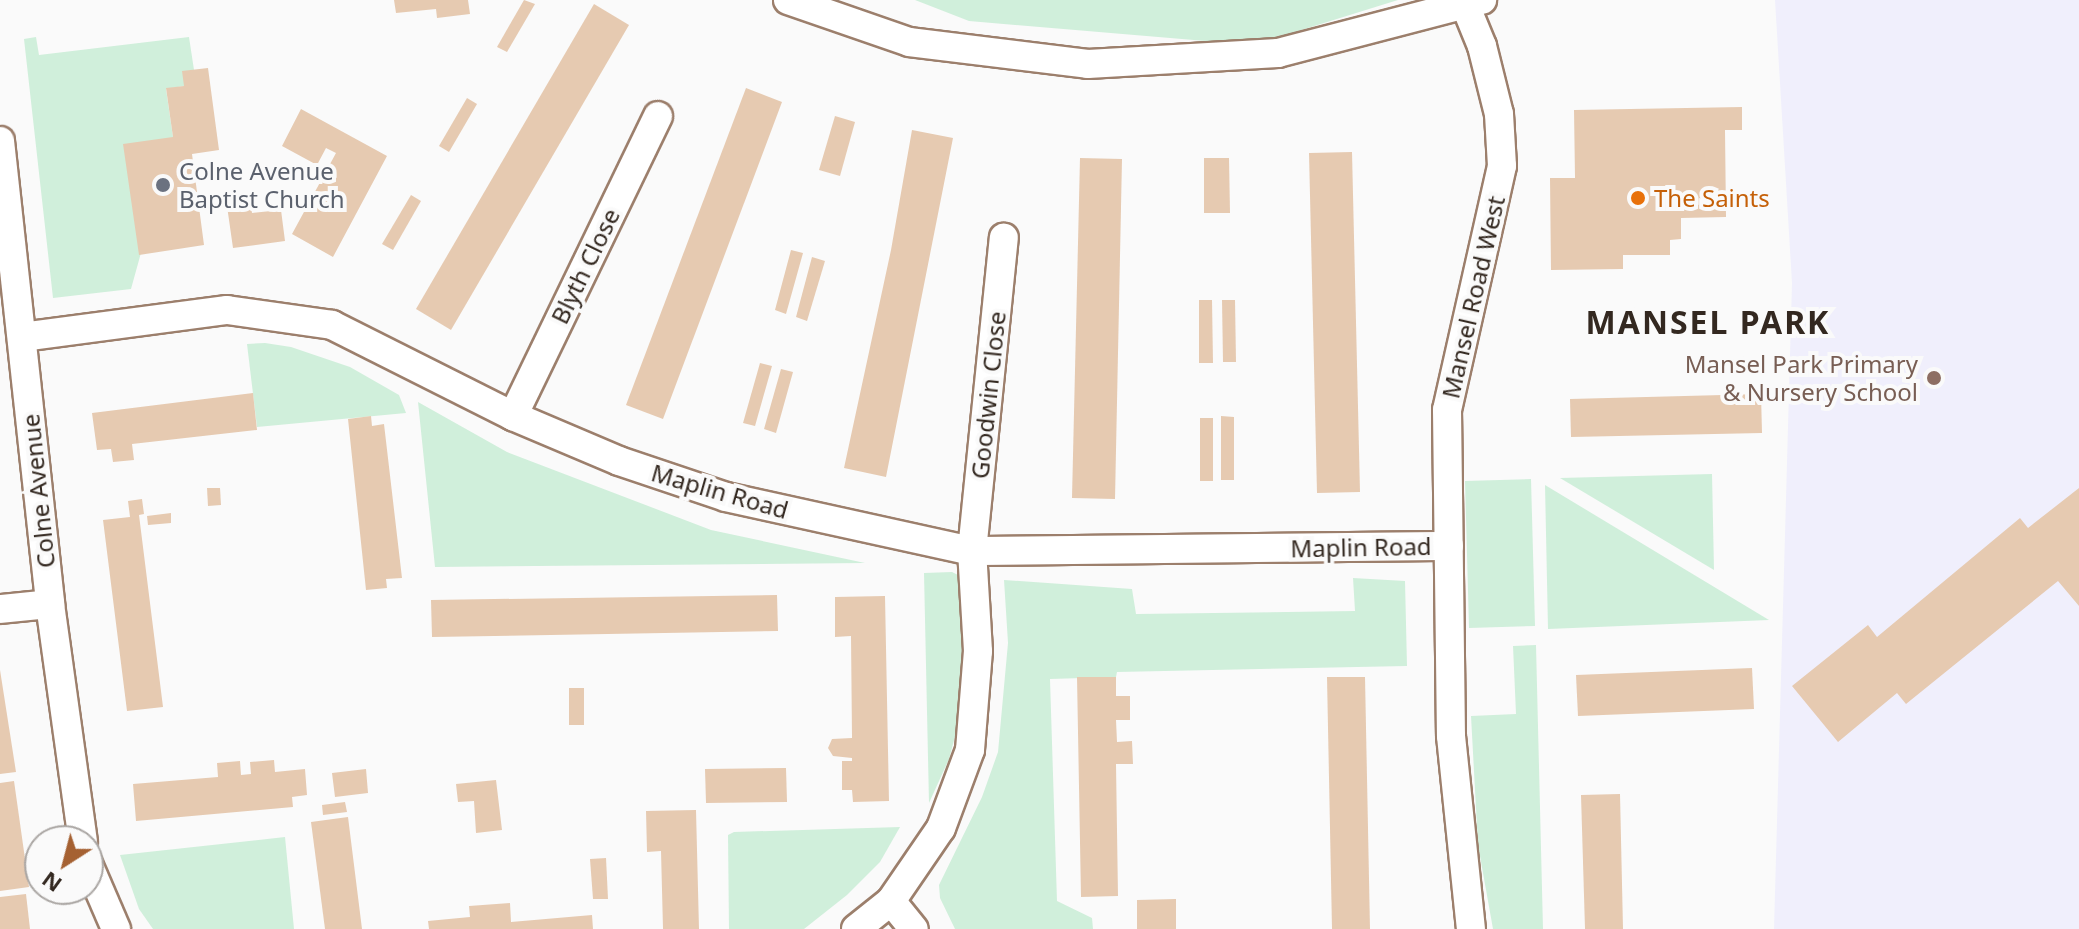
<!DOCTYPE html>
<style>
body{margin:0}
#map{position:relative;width:2079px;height:929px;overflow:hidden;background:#fafafa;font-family:"Noto Sans",sans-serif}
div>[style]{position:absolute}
.education>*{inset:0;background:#f0effc}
.green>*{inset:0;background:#d0efdb}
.building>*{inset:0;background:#e6cab1}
.roads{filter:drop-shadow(2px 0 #9c7f6c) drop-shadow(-2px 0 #9c7f6c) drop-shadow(0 2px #9c7f6c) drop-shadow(0 -2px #9c7f6c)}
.minor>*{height:28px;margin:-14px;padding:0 14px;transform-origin:14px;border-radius:14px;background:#fff}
.dots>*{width:22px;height:22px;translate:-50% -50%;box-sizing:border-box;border:4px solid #fafafa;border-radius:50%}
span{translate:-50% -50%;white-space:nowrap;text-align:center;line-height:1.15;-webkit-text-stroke:8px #fafafa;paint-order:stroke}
.worship-label{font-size:24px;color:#5b616d}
.left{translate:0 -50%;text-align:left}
.food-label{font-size:24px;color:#c56008}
.street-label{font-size:24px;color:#332820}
.education-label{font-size:24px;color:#785e54}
.right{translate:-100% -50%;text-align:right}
.district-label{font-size:32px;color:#332820;font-weight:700;letter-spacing:2px}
.north{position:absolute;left:24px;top:825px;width:80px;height:80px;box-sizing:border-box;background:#fafafa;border:2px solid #aaa6a3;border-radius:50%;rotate:216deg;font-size:22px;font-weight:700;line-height:32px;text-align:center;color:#332820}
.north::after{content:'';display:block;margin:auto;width:28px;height:36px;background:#a56132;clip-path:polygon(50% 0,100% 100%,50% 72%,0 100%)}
</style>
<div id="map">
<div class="education">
<div style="clip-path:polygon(1775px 0,2079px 0,2079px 929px,1774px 929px,1792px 283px)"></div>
</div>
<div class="green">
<div style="clip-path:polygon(915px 0,1398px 0,1253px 45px,969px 21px)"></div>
<div style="clip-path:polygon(36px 37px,39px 55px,189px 37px,194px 70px,184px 86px,166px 89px,173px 137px,131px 289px,53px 298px,24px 39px)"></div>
<div style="clip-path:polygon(265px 343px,291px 347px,350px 367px,399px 395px,406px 413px,257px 427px,247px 344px)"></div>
<div style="clip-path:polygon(418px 402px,507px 452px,711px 530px,865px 563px,435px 567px)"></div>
<div style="clip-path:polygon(1712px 474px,1714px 570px,1560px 478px)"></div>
<div style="clip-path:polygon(1531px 479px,1535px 626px,1469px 628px,1465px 481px)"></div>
<div style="clip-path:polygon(1545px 485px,1769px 620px,1548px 629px)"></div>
<div style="clip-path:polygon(952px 572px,958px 575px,964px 662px,961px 714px,949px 759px,929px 803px,924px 573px)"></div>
<div style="clip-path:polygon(1353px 578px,1405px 581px,1407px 666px,1117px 672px,1116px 677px,1050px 679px,1057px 901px,1092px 918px,1093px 929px,955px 929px,940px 898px,939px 885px,982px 797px,998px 752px,1008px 643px,1004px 580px,1132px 589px,1136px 614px,1355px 611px)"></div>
<div style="clip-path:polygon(1536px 645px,1543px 929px,1493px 929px,1478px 845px,1471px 716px,1516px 714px,1513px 646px)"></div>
<div style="clip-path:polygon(900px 827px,880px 862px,847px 895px,804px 929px,729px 929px,728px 835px,734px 832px)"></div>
<div style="clip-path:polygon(285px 837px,294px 929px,153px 929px,139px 909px,120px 855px)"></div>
</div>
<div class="building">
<div style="clip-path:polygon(394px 0,468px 0,470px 14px,437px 18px,436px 9px,396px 13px)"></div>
<div style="clip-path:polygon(524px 0,535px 4px,507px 52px,497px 47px)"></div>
<div style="clip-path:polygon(594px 4px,629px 25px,451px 330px,416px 309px)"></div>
<div style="clip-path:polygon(208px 68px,219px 150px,192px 154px,204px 245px,139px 255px,123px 144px,173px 137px,166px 88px,184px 86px,182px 71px)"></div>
<div style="clip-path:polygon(746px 88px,782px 102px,663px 419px,626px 405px)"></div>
<div style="clip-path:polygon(467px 98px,477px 104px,449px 152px,439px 146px)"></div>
<div style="clip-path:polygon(1742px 107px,1742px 130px,1725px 130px,1726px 217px,1681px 218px,1681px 239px,1670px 240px,1670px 255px,1623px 255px,1623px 269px,1551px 270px,1550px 178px,1575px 178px,1574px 110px)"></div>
<div style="clip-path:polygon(301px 109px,387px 156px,333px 257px,292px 234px,336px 153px,326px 148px,317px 165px,282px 146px)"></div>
<div style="clip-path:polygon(835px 116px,855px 122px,840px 176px,819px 170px)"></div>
<div style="clip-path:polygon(912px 130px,953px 138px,886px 477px,844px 468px,891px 250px)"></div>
<div style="clip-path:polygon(1352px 152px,1360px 492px,1317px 493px,1309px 153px)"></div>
<div style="clip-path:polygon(1080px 158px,1122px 159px,1115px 499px,1072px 498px)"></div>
<div style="clip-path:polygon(1204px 158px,1229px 158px,1230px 213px,1204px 213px)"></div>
<div style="clip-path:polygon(411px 195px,421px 201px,393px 250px,382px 244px)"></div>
<div style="clip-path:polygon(250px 197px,252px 213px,281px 210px,285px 241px,233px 248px,226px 199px)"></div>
<div style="clip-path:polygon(791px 250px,803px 253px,786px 314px,775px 310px)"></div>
<div style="clip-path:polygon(812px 257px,825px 261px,807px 321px,796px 317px)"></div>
<div style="clip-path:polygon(1199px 300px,1212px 300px,1213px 363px,1199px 363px)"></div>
<div style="clip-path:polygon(1222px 300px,1235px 300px,1236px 362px,1223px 362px)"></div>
<div style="clip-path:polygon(760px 363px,772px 366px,755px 426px,743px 423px)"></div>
<div style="clip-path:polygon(781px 369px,793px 372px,776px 433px,764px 429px)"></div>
<div style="clip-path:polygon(253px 393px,257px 430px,132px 444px,134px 460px,113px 462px,111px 449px,97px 450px,92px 413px)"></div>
<div style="clip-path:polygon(1761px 394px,1762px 433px,1571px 437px,1570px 399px)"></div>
<div style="clip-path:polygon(371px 416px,372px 426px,384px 424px,402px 578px,386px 579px,387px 588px,366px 590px,348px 419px)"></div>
<div style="clip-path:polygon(1221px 416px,1234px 417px,1234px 480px,1221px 480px)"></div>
<div style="clip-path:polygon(1200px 418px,1213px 418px,1213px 481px,1200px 481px)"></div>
<div style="clip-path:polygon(207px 488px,220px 488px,221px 505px,208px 506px)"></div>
<div style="clip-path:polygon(2079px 488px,2079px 606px,2058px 581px,1906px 704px,1897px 693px,1838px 742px,1792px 686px,1868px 625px,1877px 637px,2020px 518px,2028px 528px)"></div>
<div style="clip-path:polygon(142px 499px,144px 514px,139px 515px,163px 707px,127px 711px,103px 520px,130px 517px,128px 501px)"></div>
<div style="clip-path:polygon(171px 513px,171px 523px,148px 525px,147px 516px)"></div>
<div style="clip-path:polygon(777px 595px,778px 631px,432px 637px,431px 600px)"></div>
<div style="clip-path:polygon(885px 596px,889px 801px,853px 802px,852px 790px,842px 790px,842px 761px,852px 761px,852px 758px,833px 756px,828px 748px,832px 739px,852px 738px,851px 636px,835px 637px,835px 597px)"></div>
<div style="clip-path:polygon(1752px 668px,1754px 709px,1578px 716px,1576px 675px)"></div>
<div style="clip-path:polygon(0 670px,16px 772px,0 774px)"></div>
<div style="clip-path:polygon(1077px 677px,1116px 677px,1116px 696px,1130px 696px,1130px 720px,1116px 720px,1117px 742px,1132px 741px,1133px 764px,1116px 764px,1118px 896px,1081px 897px)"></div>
<div style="clip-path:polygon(1327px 677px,1365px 677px,1370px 929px,1332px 929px)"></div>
<div style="clip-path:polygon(569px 688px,584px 688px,584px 725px,569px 725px)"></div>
<div style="clip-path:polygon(274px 760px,275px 772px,305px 769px,307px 795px,292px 797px,293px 807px,136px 821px,133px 784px,218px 777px,217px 763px,240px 761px,241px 775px,251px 774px,250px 762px)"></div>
<div style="clip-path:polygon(786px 768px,787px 802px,706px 803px,705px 769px)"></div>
<div style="clip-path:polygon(366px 769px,368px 793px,335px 797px,332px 773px)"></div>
<div style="clip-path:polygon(496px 780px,502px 830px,476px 833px,474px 801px,458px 802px,456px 784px)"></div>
<div style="clip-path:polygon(14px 781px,29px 887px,0 891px,0 783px)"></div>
<div style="clip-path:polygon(1620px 794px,1623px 929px,1585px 929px,1581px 795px)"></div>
<div style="clip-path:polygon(345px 802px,347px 812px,323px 815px,322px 805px)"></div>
<div style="clip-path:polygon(696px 810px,699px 929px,663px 929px,661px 851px,647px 852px,646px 811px)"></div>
<div style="clip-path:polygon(348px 817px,362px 929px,325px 929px,311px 822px)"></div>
<div style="clip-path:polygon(606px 858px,608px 899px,593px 899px,590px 859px)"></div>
<div style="clip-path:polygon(26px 894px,30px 929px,0 929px,0 897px)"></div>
<div style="clip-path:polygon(1176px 899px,1176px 929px,1137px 929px,1137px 900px)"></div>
<div style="clip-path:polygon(510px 903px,511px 922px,592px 915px,593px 929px,429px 929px,428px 921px,470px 917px,469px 906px)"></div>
</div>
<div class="roads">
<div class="minor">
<div style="left:788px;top:0;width:128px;rotate:19.1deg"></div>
<div style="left:909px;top:42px;width:180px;rotate:7deg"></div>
<div style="left:1088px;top:64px;width:190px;rotate:-3.3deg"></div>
<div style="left:1278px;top:53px;width:211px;rotate:-14.6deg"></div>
<div style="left:1466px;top:7px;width:42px;rotate:67.7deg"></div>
<div style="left:1482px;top:46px;width:70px;rotate:76deg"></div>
<div style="left:1499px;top:114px;width:52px;rotate:86.7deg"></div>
<div style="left:1502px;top:166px;width:250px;rotate:102.7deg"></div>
<div style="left:1447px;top:410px;width:326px;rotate:89.3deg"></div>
<div style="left:1451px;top:736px;width:194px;rotate:84.1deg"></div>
<div style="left:0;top:141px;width:466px;rotate:83.8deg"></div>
<div style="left:50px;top:604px;width:239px;rotate:82.1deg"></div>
<div style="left:22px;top:337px;width:207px;rotate:-7.5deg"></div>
<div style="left:227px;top:310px;width:106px;rotate:8.1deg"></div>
<div style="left:332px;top:325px;width:203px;rotate:26.7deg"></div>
<div style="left:513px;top:416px;width:115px;rotate:23deg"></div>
<div style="left:619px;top:461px;width:113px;rotate:18.6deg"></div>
<div style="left:726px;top:497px;width:252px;rotate:12.4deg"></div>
<div style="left:972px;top:551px;width:477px;rotate:-0.6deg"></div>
<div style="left:513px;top:416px;width:333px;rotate:-64.2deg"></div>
<div style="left:0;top:609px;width:50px;rotate:-5.7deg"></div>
<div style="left:88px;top:864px;width:71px;rotate:66.7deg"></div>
<div style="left:891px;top:901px;width:36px;rotate:51deg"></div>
<div style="left:856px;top:929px;width:45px;rotate:-38.7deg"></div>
<div style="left:891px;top:901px;width:88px;rotate:-55.6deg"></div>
<div style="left:941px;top:828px;width:83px;rotate:-69.6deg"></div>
<div style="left:970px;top:750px;width:99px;rotate:-85.4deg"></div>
<div style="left:978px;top:651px;width:100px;rotate:-93.4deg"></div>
<div style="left:972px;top:551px;width:315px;rotate:-84.2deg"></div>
</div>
</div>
<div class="dots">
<div style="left:163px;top:185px;background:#6b7280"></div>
<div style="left:1638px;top:198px;background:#e8710a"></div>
<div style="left:1934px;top:378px;background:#8d6e63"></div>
</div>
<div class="worship-label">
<span class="left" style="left:179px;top:185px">Colne Avenue<br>Baptist Church</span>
</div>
<div class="food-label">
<span class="left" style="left:1654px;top:198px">The Saints</span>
</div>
<div class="street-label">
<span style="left:585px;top:266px;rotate:-64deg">Blyth Close</span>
<span style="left:1473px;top:297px;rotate:-77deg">Mansel Road West</span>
<span style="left:988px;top:395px;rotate:-84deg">Goodwin Close</span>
<span style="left:38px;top:491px;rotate:-96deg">Colne Avenue</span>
<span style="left:720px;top:491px;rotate:16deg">Maplin Road</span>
<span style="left:1361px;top:547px;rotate:-1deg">Maplin Road</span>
</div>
<div class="education-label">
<span class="right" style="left:1918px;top:378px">Mansel Park Primary<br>&amp; Nursery School</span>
</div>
<div class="district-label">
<span style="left:1708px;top:322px">MANSEL PARK</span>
</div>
<div class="north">N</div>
</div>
